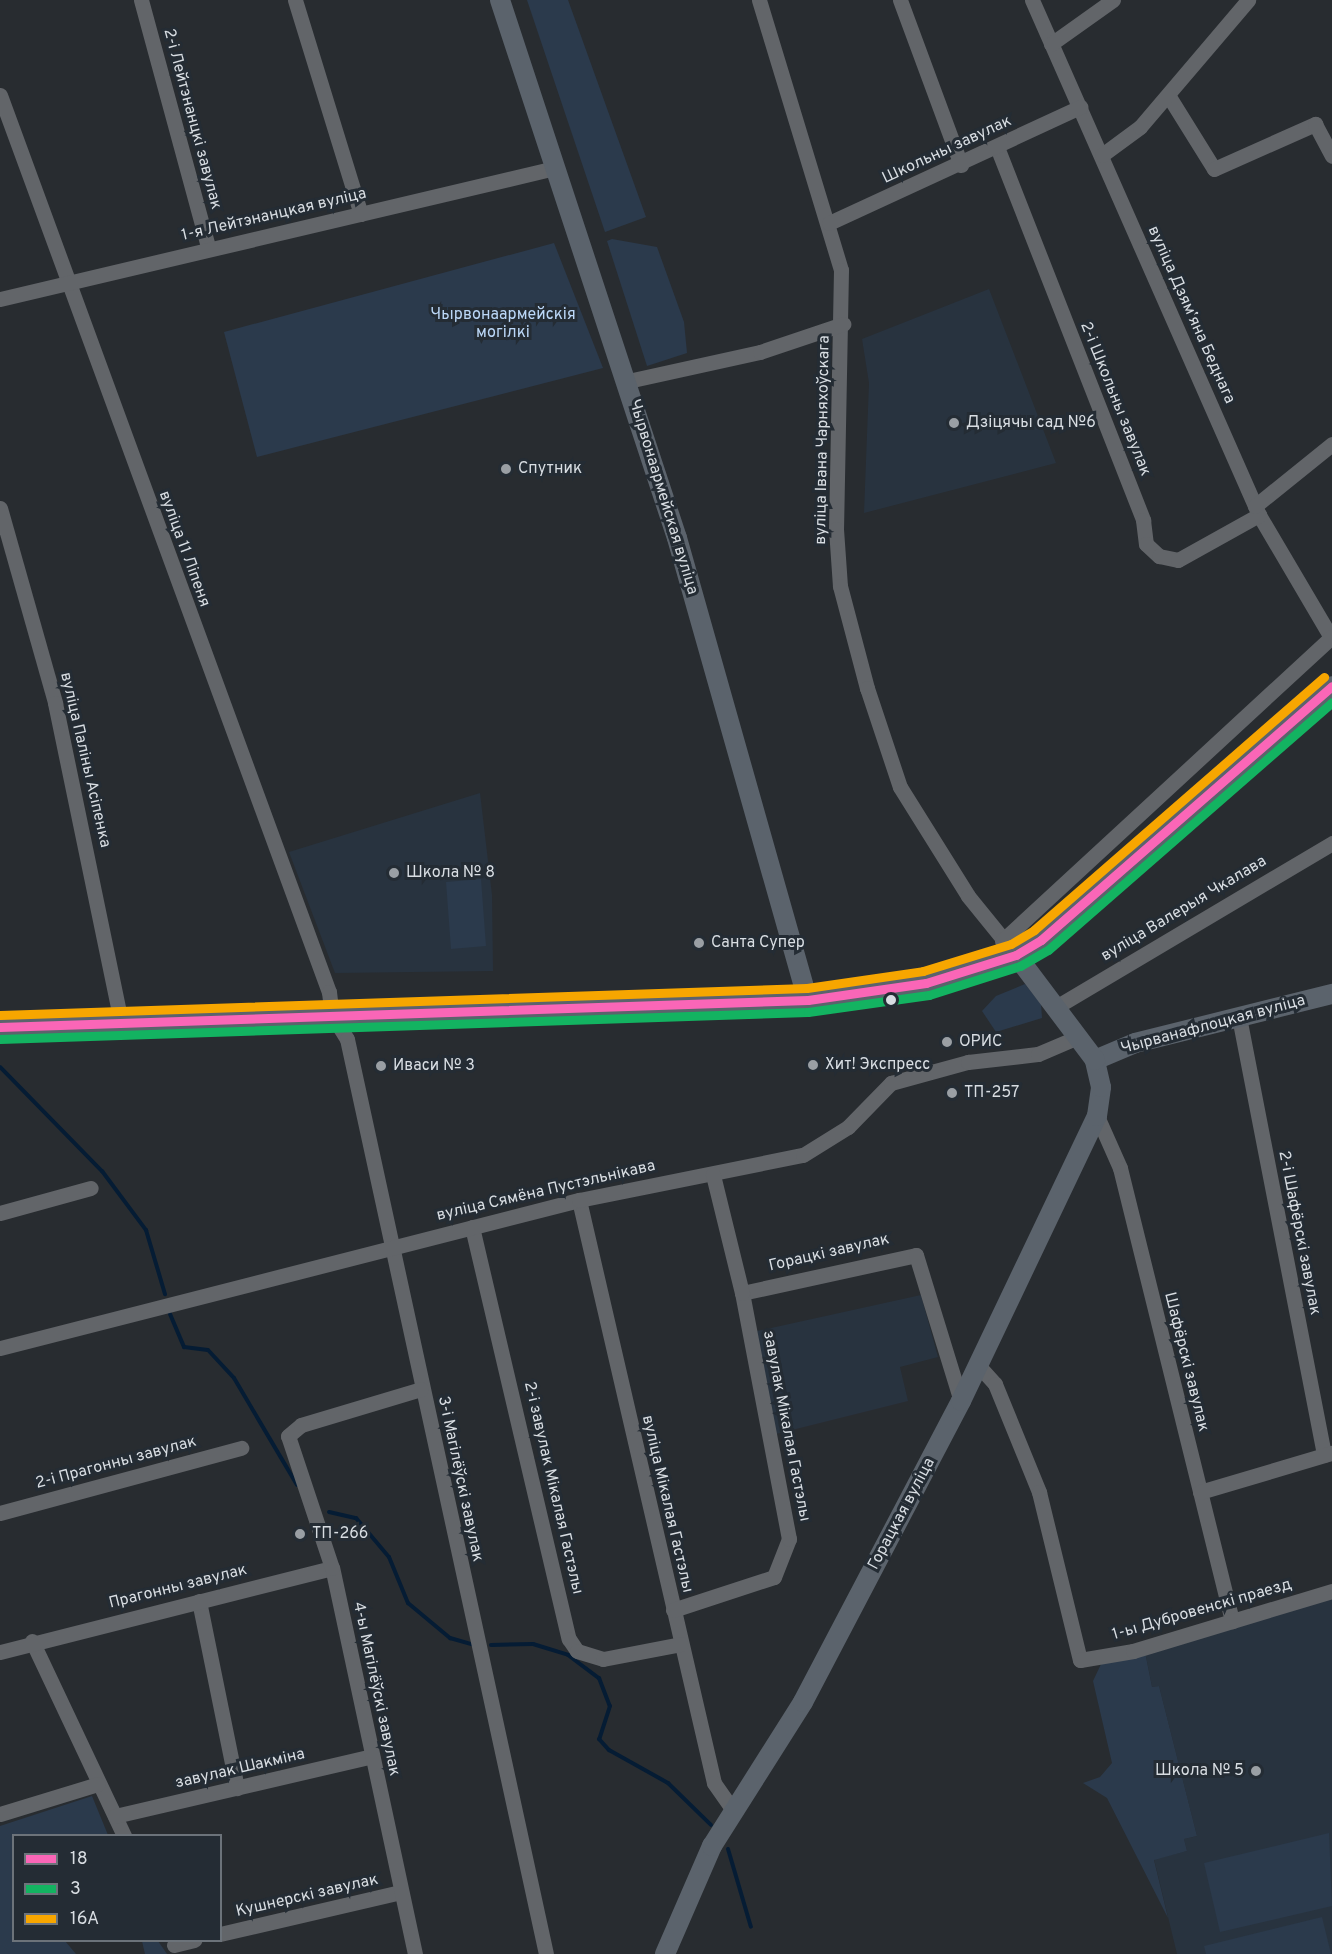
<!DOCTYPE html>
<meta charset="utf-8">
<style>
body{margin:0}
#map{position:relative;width:1332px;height:1954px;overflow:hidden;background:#282c30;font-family:Overpass,sans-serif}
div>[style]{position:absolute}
.built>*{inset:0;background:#28333f}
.green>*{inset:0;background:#2b3a4c}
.stream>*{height:4px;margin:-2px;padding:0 2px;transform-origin:2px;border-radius:2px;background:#051c34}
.minor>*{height:15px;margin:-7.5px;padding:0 7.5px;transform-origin:7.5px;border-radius:7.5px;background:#626569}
.major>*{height:20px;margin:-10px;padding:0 10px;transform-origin:10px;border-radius:10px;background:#5b636c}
.bus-1>*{height:9px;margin:-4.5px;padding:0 4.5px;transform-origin:4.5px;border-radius:4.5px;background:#fa66b7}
.bus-2>*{height:9px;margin:-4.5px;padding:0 4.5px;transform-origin:4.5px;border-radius:4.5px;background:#13b361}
.bus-3>*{height:9px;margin:-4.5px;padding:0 4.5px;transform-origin:4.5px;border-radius:4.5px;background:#f7a600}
.dots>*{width:16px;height:16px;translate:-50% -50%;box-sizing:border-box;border:3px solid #242c34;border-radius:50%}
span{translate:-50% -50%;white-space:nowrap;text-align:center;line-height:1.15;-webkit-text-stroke:6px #242c34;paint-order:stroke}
.street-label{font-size:16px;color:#d8dde2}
.park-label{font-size:16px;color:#bbd7f7}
.poi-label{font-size:16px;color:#d8dde2}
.left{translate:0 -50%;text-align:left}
.right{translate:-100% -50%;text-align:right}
.legend{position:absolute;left:12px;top:1834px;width:210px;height:108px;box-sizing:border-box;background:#242c34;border:2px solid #6c737a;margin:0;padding:8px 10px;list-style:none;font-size:18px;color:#d8dde2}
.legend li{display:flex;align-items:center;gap:12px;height:30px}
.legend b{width:30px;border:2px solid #6c737a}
</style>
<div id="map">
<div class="built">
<div style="clip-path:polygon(989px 289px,1056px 463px,864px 513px,869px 383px,862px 339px)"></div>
<div style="clip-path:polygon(480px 793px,492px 895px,493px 971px,335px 973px,289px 852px)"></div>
<div style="clip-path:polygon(921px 1295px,938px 1357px,900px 1367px,908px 1401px,776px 1434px,757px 1331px)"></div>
<div style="clip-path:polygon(1332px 1599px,1332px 1954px,1177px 1954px,1154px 1859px,1187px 1851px,1184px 1839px,1197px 1836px,1159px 1686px,1152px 1687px,1145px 1652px)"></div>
</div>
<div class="green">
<div style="clip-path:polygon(527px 0,568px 0,646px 217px,605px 232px)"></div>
<div style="clip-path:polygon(612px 239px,657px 247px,684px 322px,687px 353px,647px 366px,607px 241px)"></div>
<div style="clip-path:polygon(554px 243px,603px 368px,257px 457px,224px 332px)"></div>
<div style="clip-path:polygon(481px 879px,486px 946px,451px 949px,446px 882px)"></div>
<div style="clip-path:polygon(1025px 984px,1041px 1004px,1042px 1018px,996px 1032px,982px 1011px,996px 996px)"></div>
<div style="clip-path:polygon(1145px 1652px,1152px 1687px,1159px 1686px,1197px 1836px,1184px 1839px,1187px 1851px,1154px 1860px,1168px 1918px,1107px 1798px,1083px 1783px,1100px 1777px,1112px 1763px,1093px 1681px,1102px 1662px)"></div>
<div style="clip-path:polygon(92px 1796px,108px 1835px,14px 1836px,14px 1940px,65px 1941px,76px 1954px,0 1954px,0 1826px)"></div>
<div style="clip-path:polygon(1329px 1833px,1332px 1906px,1220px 1932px,1204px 1863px)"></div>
<div style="clip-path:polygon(1322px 1917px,1331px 1954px,1206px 1954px,1204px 1946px)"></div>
<div style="clip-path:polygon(142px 1941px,158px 1941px,167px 1954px,145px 1954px)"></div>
</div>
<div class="stream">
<div style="left:0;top:1067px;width:146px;rotate:45.6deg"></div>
<div style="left:102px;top:1171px;width:74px;rotate:53.3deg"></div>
<div style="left:146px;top:1230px;width:67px;rotate:73.5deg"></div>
<div style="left:170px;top:1314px;width:36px;rotate:67deg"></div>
<div style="left:184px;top:1347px;width:24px;rotate:7deg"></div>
<div style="left:208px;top:1350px;width:38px;rotate:47deg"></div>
<div style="left:234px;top:1378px;width:124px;rotate:59.5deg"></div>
<div style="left:329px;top:1512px;width:28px;rotate:13deg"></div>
<div style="left:356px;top:1518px;width:51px;rotate:49.8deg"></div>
<div style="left:389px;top:1557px;width:50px;rotate:67.6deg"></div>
<div style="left:408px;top:1603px;width:55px;rotate:39.8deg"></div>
<div style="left:450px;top:1638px;width:25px;rotate:16deg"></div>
<div style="left:491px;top:1645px;width:42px;rotate:-1.4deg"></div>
<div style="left:533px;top:1644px;width:37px;rotate:17deg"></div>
<div style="left:568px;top:1655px;width:39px;rotate:37deg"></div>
<div style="left:599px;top:1678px;width:30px;rotate:69deg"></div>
<div style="left:610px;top:1706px;width:35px;rotate:108deg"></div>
<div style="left:599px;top:1739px;width:15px;rotate:48deg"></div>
<div style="left:609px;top:1750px;width:68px;rotate:29.2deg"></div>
<div style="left:668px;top:1783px;width:60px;rotate:44.3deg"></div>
<div style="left:728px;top:1849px;width:81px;rotate:73.6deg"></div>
</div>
<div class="minor">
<div style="left:141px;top:0;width:256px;rotate:74.8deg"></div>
<div style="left:295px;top:0;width:224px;rotate:72.9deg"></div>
<div style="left:759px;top:0;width:282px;rotate:73.1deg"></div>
<div style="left:841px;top:270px;width:259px;rotate:91.1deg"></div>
<div style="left:836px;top:529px;width:57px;rotate:86deg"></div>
<div style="left:840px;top:586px;width:106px;rotate:75.2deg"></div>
<div style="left:867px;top:688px;width:104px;rotate:71.6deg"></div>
<div style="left:900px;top:787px;width:128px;rotate:58deg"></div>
<div style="left:968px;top:896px;width:76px;rotate:50.9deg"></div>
<div style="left:900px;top:0;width:176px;rotate:69.7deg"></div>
<div style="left:1032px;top:0;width:563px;rotate:66.21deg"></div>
<div style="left:1259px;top:515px;width:142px;rotate:59.5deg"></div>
<div style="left:1051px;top:44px;width:76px;rotate:-35.4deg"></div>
<div style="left:0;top:95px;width:955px;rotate:69.86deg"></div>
<div style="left:329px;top:992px;width:23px;rotate:83deg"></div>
<div style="left:332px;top:1015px;width:28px;rotate:58deg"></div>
<div style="left:347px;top:1039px;width:936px;rotate:77.73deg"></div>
<div style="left:1168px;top:95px;width:87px;rotate:58.1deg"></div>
<div style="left:1214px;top:169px;width:111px;rotate:-24deg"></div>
<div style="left:1315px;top:124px;width:36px;rotate:62deg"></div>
<div style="left:997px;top:147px;width:401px;rotate:68.6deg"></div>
<div style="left:1143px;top:520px;width:24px;rotate:83deg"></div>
<div style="left:1146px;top:544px;width:18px;rotate:43deg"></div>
<div style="left:1159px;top:556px;width:19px;rotate:12deg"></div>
<div style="left:1178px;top:560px;width:93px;rotate:-29.1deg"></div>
<div style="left:1102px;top:155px;width:47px;rotate:-36.4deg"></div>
<div style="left:1140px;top:127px;width:167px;rotate:-49.6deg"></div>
<div style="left:829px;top:223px;width:277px;rotate:-24.8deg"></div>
<div style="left:0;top:299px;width:570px;rotate:-13.28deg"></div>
<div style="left:628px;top:381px;width:135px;rotate:-12.4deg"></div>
<div style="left:760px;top:352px;width:88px;rotate:-18.6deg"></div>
<div style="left:1255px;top:506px;width:99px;rotate:-38.8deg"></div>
<div style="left:0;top:508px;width:203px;rotate:74.2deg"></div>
<div style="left:55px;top:703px;width:326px;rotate:78.3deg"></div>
<div style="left:1002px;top:941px;width:449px;rotate:-42.7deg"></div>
<div style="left:1056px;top:1007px;width:321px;rotate:-30.7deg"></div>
<div style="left:1239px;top:1017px;width:446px;rotate:79deg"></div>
<div style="left:1097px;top:1116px;width:57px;rotate:66.1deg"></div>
<div style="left:1120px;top:1168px;width:467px;rotate:76.1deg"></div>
<div style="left:579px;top:1200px;width:598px;rotate:76.96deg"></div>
<div style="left:714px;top:1783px;width:33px;rotate:55deg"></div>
<div style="left:0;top:1213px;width:94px;rotate:-15.4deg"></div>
<div style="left:472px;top:1227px;width:423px;rotate:76.8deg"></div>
<div style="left:569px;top:1639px;width:14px;rotate:56deg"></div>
<div style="left:577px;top:1651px;width:27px;rotate:17deg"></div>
<div style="left:603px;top:1659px;width:79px;rotate:-10.9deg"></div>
<div style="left:742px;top:1293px;width:178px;rotate:-12.3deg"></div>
<div style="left:916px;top:1255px;width:153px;rotate:72.9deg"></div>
<div style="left:0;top:1348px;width:598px;rotate:-14.34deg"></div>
<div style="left:579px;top:1200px;width:228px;rotate:-11.4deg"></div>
<div style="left:803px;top:1155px;width:53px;rotate:-31.9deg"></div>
<div style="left:848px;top:1127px;width:62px;rotate:-45.7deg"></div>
<div style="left:891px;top:1083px;width:80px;rotate:-15.3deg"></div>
<div style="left:968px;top:1062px;width:70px;rotate:-6.5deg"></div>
<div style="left:1038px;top:1054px;width:43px;rotate:-23deg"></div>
<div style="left:977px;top:1364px;width:27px;rotate:48deg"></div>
<div style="left:995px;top:1384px;width:117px;rotate:67.8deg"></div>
<div style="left:1039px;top:1492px;width:173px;rotate:76.3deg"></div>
<div style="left:1080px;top:1660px;width:54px;rotate:-9.6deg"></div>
<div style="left:1133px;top:1651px;width:208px;rotate:-16.8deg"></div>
<div style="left:1200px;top:1492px;width:138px;rotate:-16.5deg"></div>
<div style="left:0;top:1513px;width:250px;rotate:-15.1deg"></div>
<div style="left:199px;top:1601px;width:191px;rotate:78.5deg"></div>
<div style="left:673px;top:1610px;width:106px;rotate:-18.1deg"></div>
<div style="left:774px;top:1577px;width:41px;rotate:-68.5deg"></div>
<div style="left:789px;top:1539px;width:250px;rotate:-100.8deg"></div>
<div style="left:742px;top:1293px;width:122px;rotate:-103.8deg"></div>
<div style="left:32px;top:1641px;width:216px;rotate:64.7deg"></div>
<div style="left:0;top:1652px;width:342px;rotate:-14.2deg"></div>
<div style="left:0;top:1814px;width:102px;rotate:-17deg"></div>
<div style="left:115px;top:1816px;width:264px;rotate:-13.1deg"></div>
<div style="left:220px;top:1934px;width:186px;rotate:-13.1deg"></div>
<div style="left:174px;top:1945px;width:21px;rotate:-14deg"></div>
<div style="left:415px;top:1954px;width:395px;rotate:-102.1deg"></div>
<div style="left:332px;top:1568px;width:139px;rotate:-108.4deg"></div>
<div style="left:288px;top:1436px;width:17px;rotate:-40deg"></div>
<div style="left:301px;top:1425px;width:125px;rotate:-16.7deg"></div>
</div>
<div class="major">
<div style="left:500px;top:0;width:566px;rotate:71.79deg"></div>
<div style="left:677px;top:538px;width:480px;rotate:74.2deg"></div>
<div style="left:0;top:1027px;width:808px;rotate:-1.91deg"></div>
<div style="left:808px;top:1000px;width:119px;rotate:-8.2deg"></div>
<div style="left:926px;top:983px;width:94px;rotate:-17.3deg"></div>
<div style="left:1016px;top:955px;width:29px;rotate:-31deg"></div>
<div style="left:1041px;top:940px;width:386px;rotate:-41.1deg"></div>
<div style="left:1095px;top:1060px;width:43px;rotate:-23deg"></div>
<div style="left:1135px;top:1043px;width:203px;rotate:-14deg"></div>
<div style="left:665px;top:1954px;width:118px;rotate:-66.5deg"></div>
<div style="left:712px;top:1846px;width:170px;rotate:-57.7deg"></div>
<div style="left:803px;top:1702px;width:340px;rotate:-62.3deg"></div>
<div style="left:961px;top:1401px;width:316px;rotate:-64.5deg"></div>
<div style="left:1097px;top:1116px;width:29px;rotate:-82deg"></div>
<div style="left:1101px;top:1087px;width:28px;rotate:-103deg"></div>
<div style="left:1095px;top:1060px;width:131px;rotate:-127deg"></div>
</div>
<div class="bus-1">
<div style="left:0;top:1027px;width:808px;rotate:-1.91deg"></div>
<div style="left:808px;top:1000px;width:119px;rotate:-8.2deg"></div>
<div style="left:926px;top:983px;width:94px;rotate:-17.3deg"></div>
<div style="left:1016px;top:955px;width:29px;rotate:-31deg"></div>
<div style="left:1041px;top:940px;width:386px;rotate:-41.1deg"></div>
</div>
<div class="bus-2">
<div style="left:0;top:1039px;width:808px;rotate:-1.91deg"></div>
<div style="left:808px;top:1012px;width:122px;rotate:-8deg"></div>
<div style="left:929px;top:995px;width:96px;rotate:-17.7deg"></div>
<div style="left:1020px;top:966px;width:32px;rotate:-30deg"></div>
<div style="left:1048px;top:950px;width:377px;rotate:-41.1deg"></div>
</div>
<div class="bus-3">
<div style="left:0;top:1015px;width:807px;rotate:-1.92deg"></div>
<div style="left:807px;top:988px;width:117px;rotate:-8.3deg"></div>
<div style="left:923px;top:971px;width:92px;rotate:-17.1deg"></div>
<div style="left:1011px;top:944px;width:27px;rotate:-31deg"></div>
<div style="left:1034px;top:930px;width:385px;rotate:-41.1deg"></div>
</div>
<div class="dots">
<div style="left:954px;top:423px;background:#9a9fa4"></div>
<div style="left:506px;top:469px;background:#9a9fa4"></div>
<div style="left:394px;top:873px;background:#9a9fa4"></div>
<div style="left:699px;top:943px;background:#9a9fa4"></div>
<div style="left:891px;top:1000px;background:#d8dde2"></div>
<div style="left:947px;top:1042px;background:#9a9fa4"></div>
<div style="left:813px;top:1065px;background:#9a9fa4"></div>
<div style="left:381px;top:1066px;background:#9a9fa4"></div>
<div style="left:952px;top:1093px;background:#9a9fa4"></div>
<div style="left:300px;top:1534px;background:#9a9fa4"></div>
<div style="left:1256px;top:1771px;background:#9a9fa4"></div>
</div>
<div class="street-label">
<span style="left:192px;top:119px;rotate:75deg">2-і Лейтэнанцкі завулак</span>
<span style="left:947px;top:150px;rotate:-25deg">Школьны завулак</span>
<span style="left:274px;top:215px;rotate:-13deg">1-я Лейтэнанцкая вуліца</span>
<span style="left:1191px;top:315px;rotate:66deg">вуліца Дзямʼяна Беднага</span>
<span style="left:1115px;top:399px;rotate:68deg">2-і Школьны завулак</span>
<span style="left:823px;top:440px;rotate:-89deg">вуліца Івана Чарняхоўскага</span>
<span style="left:663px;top:497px;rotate:73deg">Чырвонаармейская вуліца</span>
<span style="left:184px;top:549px;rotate:70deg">вуліца 11 Ліпеня</span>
<span style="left:85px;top:760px;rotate:77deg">вуліца Паліны Асіпенка</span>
<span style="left:1184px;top:909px;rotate:-31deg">вуліца Валерыя Чкалава</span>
<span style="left:1213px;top:1025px;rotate:-15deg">Чырванафлоцкая вуліца</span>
<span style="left:546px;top:1191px;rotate:-13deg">вуліца Сямёна Пустэльнікава</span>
<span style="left:1299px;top:1233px;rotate:79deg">2-і Шафёрскі завулак</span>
<span style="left:829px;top:1253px;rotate:-13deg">Горацкі завулак</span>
<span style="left:1186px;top:1362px;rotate:76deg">Шафёрскі завулак</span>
<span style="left:786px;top:1426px;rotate:79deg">завулак Мікалая Гастэлы</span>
<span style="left:116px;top:1463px;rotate:-15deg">2-і Прагонны завулак</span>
<span style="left:460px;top:1479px;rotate:78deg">3-і Магілёўскі завулак</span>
<span style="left:553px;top:1488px;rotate:77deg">2-і завулак Мікалая Гастэлы</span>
<span style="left:667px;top:1504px;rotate:77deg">вуліца Мікалая Гастэлы</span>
<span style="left:902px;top:1514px;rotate:-62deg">Горацкая вуліца</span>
<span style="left:178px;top:1587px;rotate:-14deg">Прагонны завулак</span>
<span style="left:1202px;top:1610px;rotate:-16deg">1-ы Дубровенскі праезд</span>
<span style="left:376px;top:1689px;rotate:78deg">4-ы Магілёўскі завулак</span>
<span style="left:240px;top:1769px;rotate:-13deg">завулак Шакміна</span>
<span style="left:307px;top:1896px;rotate:-13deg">Кушнерскі завулак</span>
</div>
<div class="park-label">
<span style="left:503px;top:324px">Чырвонаармейскія<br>могілкі</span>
</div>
<div class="poi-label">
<span class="left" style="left:966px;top:423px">Дзіцячы сад №6</span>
<span class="left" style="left:518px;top:469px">Спутник</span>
<span class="left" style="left:406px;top:873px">Школа № 8</span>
<span class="left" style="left:711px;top:943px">Санта Супер</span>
<span class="left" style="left:959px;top:1042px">ОРИС</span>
<span class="left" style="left:825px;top:1065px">Хит! Экспресс</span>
<span class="left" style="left:393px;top:1066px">Иваси № 3</span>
<span class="left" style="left:964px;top:1093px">ТП-257</span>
<span class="left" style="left:312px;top:1534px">ТП-266</span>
<span class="right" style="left:1244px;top:1771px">Школа № 5</span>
</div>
<ul class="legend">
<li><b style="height:8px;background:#fa66b7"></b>18</li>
<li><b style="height:8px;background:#13b361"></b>3</li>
<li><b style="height:8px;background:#f7a600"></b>16А</li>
</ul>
</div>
